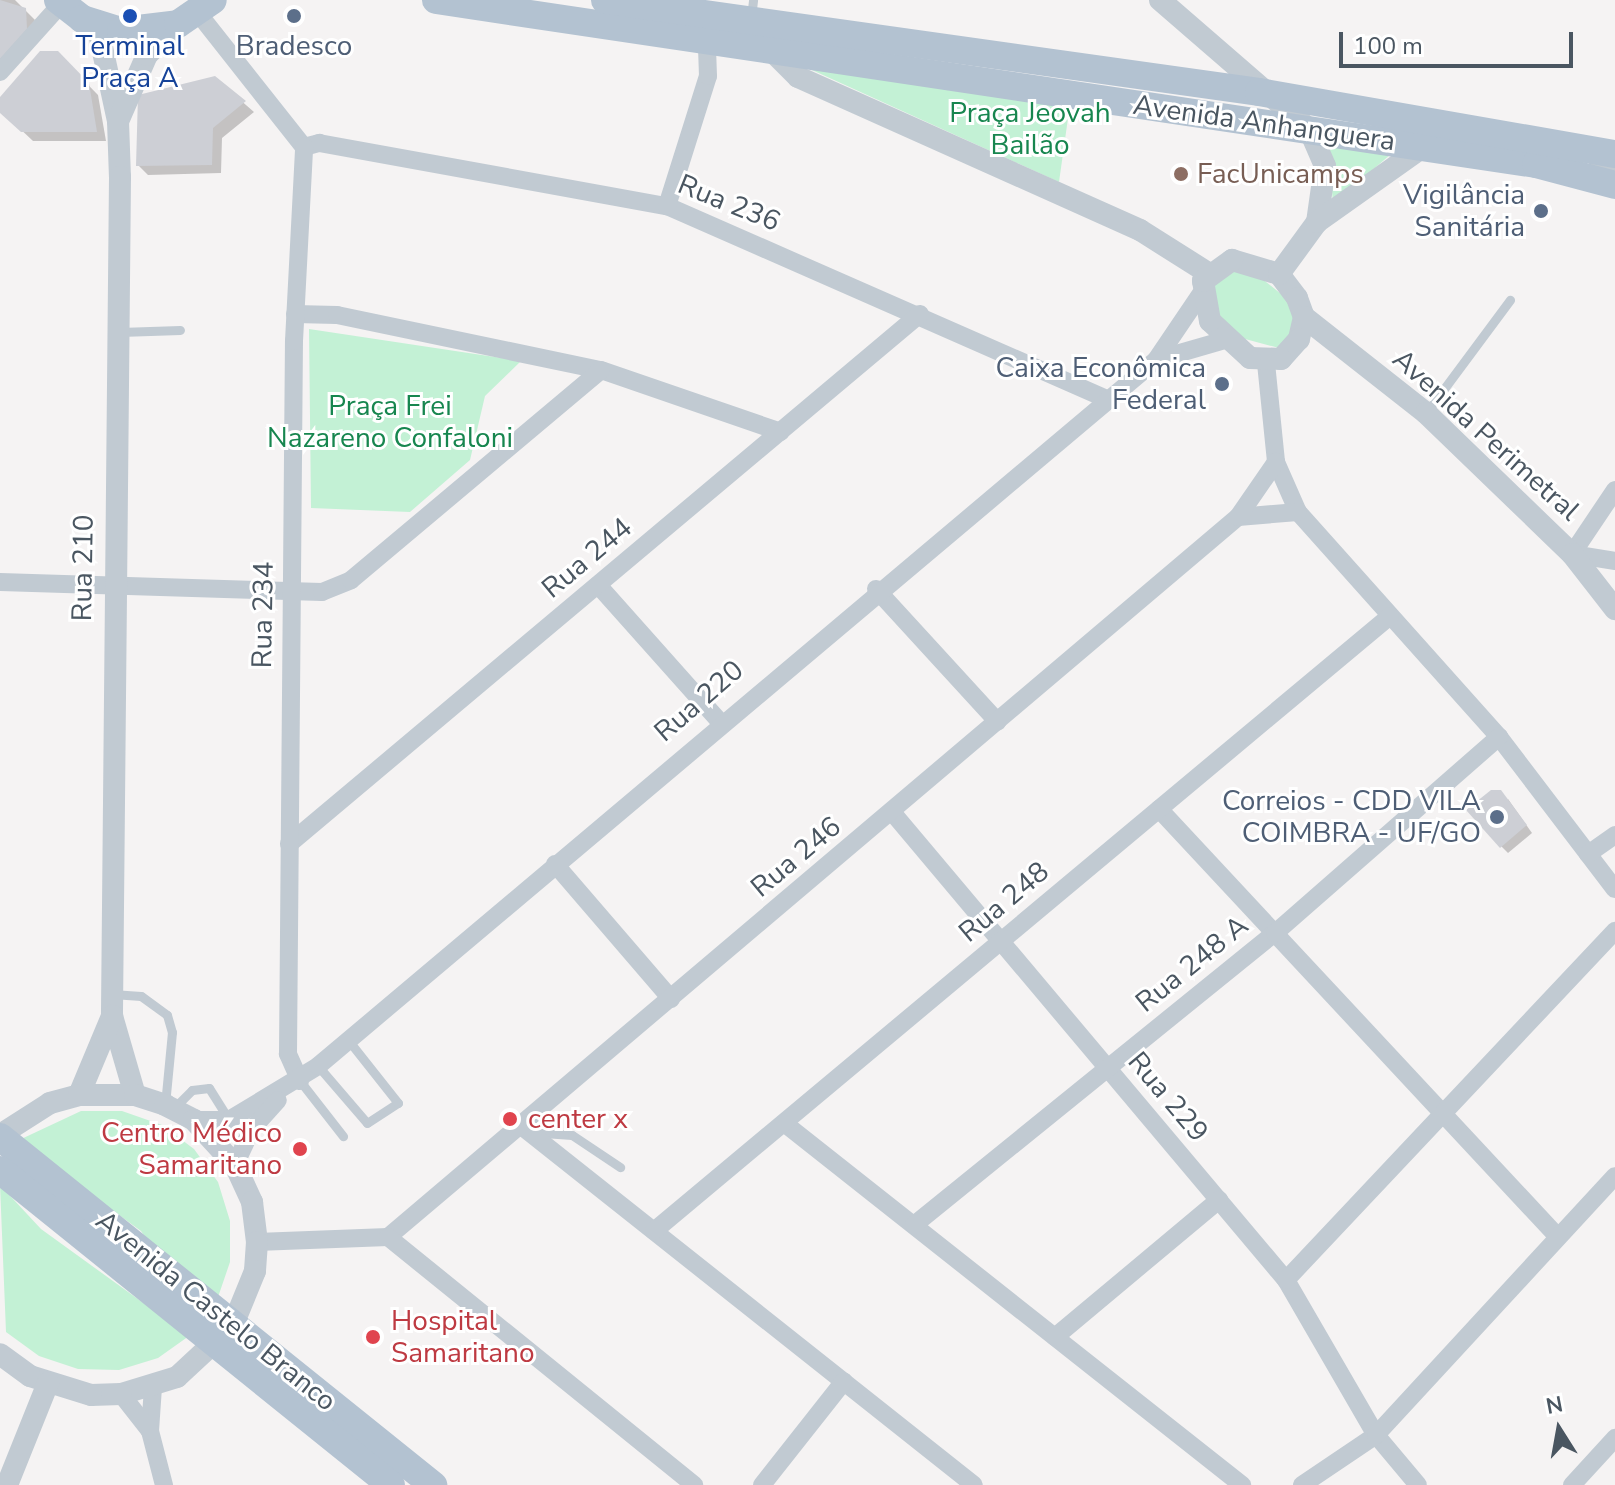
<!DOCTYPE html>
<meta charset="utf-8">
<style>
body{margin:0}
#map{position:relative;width:1615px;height:1485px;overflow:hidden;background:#f5f3f3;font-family:"Nunito Sans",sans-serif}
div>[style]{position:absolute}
.green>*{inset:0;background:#c3f1d5}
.shadow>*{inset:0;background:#0003}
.building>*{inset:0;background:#cdcfd5}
.service>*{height:9px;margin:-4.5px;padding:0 4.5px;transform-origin:4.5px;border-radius:4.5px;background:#c1cad2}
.minor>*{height:18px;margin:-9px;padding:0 9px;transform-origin:9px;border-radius:9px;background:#c1cad2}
.tertiary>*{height:22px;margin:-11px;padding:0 11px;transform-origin:11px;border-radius:11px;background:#c1cad2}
.primary>*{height:28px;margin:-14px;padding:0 14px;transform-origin:14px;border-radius:14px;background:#b3c2d1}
.dots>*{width:22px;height:22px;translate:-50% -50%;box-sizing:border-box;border:4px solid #fff;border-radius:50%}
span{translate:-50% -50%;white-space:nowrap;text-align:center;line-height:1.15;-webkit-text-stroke:6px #fff;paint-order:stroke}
.transit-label{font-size:28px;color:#164399}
.service-label{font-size:28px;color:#4e5e75}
.right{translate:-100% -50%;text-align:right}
.park-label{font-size:28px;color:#17864f}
.street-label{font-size:28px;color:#4a5661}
.education-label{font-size:28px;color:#785e54}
.left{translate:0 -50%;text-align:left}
.health-label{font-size:28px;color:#be3a42}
.north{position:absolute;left:1519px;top:1389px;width:80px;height:80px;-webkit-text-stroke:6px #fff;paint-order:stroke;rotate:349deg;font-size:22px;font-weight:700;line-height:32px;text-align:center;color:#4a5661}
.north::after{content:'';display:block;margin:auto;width:28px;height:36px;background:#4a5661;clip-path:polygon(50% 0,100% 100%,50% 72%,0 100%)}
.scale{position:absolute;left:1339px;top:32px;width:234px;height:36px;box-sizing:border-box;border:4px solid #4a5661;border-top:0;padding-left:10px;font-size:24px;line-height:28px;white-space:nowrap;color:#4a5661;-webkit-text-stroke:6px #fff;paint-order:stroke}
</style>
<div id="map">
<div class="green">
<div style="clip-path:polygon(801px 65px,1071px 97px,1059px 182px)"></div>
<div style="clip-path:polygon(1328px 139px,1398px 148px,1333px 204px)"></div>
<div style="clip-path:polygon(1229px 270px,1260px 277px,1286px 298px,1298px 327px,1279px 348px,1234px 336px,1219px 316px,1214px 284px)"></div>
<div style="clip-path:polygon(309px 329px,521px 361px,485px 396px,470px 460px,410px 512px,311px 508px)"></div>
<div style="clip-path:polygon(81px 1111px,122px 1111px,162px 1125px,194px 1149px,218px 1182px,230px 1221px,230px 1262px,216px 1303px,157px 1255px,141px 1231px,17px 1141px)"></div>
<div style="clip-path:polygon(0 1185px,41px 1229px,189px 1336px,158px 1358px,119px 1370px,78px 1369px,39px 1356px,6px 1332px)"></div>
</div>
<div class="shadow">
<div style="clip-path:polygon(0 0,15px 0,35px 20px,0 80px)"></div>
<div style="clip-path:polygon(57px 53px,98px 95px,106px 141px,33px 141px,0 110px,0 100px)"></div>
<div style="clip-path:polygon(215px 78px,254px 112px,222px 138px,221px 173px,148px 175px,138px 165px)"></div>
<div style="clip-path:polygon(1508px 799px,1532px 833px,1508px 853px,1501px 846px)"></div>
</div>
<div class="building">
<div style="clip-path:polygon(0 0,26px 8px,27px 29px,0 59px)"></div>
<div style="clip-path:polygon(40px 51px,58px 51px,89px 83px,97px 132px,21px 132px,0 113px,0 97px)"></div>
<div style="clip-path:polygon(215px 76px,246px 101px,213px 128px,212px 165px,136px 166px,138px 95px)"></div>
<div style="clip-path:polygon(1491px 790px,1501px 790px,1527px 825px,1500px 848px,1466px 810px)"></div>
</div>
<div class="service">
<div style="left:751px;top:17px;width:17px;rotate:-83deg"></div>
<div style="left:1593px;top:163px;width:23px;rotate:15deg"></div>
<div style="left:120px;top:332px;width:60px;rotate:-1.9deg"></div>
<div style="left:1426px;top:413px;width:141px;rotate:-53.4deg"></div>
<div style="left:112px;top:994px;width:29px;rotate:4deg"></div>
<div style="left:141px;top:996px;width:32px;rotate:36deg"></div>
<div style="left:167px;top:1015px;width:18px;rotate:74deg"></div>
<div style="left:172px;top:1032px;width:73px;rotate:95.5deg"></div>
<div style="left:318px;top:1066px;width:75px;rotate:49.3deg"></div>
<div style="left:367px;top:1123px;width:37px;rotate:-33deg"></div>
<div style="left:398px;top:1103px;width:80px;rotate:-128.4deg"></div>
<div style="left:300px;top:1081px;width:70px;rotate:52deg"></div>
<div style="left:173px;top:1109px;width:27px;rotate:-45deg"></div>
<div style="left:192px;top:1090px;width:17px;rotate:-7deg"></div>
<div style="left:209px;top:1088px;width:38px;rotate:58deg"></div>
<div style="left:529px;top:1132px;width:43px;rotate:4deg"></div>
<div style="left:572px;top:1135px;width:58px;rotate:33.7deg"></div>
</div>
<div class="minor">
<div style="left:198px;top:13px;width:171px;rotate:51.7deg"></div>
<div style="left:0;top:72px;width:91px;rotate:-48.1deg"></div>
<div style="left:304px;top:147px;width:16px;rotate:-15deg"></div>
<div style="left:319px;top:143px;width:354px;rotate:10.3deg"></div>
<div style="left:667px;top:206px;width:482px;rotate:23.7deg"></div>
<div style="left:667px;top:206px;width:136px;rotate:-72.5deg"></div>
<div style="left:708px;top:76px;width:33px;rotate:-92deg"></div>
<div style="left:295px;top:314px;width:42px;rotate:1.4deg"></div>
<div style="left:337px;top:315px;width:270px;rotate:11.8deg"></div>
<div style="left:601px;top:370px;width:190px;rotate:19deg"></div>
<div style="left:1159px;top:359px;width:69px;rotate:-16.1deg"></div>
<div style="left:1266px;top:363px;width:100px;rotate:84.2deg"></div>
<div style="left:1276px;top:462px;width:55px;rotate:66.3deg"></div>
<div style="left:1298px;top:512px;width:302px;rotate:48.2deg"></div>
<div style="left:1499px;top:737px;width:191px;rotate:52.7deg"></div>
<div style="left:1615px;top:490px;width:77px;rotate:123.9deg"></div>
<div style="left:1572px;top:554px;width:44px;rotate:9.2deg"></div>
<div style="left:1238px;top:517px;width:60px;rotate:-4.8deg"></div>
<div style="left:0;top:582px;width:322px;rotate:1.8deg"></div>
<div style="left:322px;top:592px;width:31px;rotate:-22deg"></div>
<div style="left:351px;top:580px;width:326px;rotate:-40deg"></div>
<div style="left:598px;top:585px;width:183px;rotate:48.3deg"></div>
<div style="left:876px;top:589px;width:180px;rotate:47.5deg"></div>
<div style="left:1159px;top:809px;width:585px;rotate:47.01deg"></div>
<div style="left:892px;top:812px;width:612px;rotate:49.91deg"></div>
<div style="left:1286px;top:1280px;width:179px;rotate:59.9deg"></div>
<div style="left:1376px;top:1435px;width:65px;rotate:50deg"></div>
<div style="left:289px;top:844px;width:824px;rotate:-40.03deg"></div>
<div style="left:1588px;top:854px;width:33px;rotate:-35deg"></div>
<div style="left:555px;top:864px;width:178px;rotate:49.3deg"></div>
<div style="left:300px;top:1081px;width:30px;rotate:-114deg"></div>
<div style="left:288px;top:1054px;width:713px;rotate:-89.52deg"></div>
<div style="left:294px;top:341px;width:194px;rotate:-87deg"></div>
<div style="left:194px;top:1120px;width:35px"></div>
<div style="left:229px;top:1120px;width:104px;rotate:-31.2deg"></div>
<div style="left:318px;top:1066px;width:1096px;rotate:-40.11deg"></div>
<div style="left:1156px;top:360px;width:82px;rotate:-55.9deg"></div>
<div style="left:784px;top:1123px;width:584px;rotate:38.32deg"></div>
<div style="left:520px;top:1125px;width:579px;rotate:38.41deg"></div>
<div style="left:235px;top:1165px;width:38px;rotate:-65deg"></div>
<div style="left:251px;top:1130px;width:40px;rotate:-48deg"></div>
<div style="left:914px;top:1225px;width:464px;rotate:-39deg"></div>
<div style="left:1275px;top:933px;width:298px;rotate:-41.2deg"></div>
<div style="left:654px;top:1231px;width:959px;rotate:-39.88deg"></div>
<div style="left:388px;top:1237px;width:1114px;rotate:-40.27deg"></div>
<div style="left:1238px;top:517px;width:67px;rotate:-55.4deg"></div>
<div style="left:257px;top:1242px;width:131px;rotate:-2.2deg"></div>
<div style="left:388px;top:1237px;width:394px;rotate:39deg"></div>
<div style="left:1286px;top:1280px;width:480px;rotate:-46.7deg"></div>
<div style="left:1055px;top:1337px;width:214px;rotate:-39.9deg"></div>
<div style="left:153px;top:1387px;width:44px;rotate:93.9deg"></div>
<div style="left:150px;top:1431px;width:56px;rotate:75.5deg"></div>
<div style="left:121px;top:1394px;width:47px;rotate:51.9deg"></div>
<div style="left:762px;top:1485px;width:132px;rotate:-51.7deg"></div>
<div style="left:1302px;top:1485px;width:89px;rotate:-34deg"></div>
<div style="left:1376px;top:1435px;width:352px;rotate:-47.3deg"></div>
<div style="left:1572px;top:1485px;width:64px;rotate:-47.5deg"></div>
</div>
<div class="tertiary">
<div style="left:1160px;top:0;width:197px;rotate:40.9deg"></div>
<div style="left:1309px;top:129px;width:40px;rotate:66.6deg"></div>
<div style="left:1325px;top:166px;width:57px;rotate:98.1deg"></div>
<div style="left:97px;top:24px;width:99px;rotate:77.8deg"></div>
<div style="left:118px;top:121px;width:56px;rotate:88deg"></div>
<div style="left:120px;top:177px;width:839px;rotate:90.55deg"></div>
<div style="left:112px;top:1016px;width:82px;rotate:73.8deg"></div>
<div style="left:773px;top:52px;width:35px;rotate:45deg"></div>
<div style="left:798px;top:77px;width:375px;rotate:24.1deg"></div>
<div style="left:1140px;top:230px;width:80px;rotate:32.3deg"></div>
<div style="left:119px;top:119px;width:70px;rotate:-66.4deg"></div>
<div style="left:147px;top:55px;width:44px;rotate:-45deg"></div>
<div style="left:1232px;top:260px;width:49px;rotate:16.6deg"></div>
<div style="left:1279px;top:274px;width:30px;rotate:53deg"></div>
<div style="left:1297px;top:298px;width:20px;rotate:70deg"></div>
<div style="left:1304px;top:317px;width:23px;rotate:103deg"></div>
<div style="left:1299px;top:339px;width:27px;rotate:132deg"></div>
<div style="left:1281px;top:359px;width:31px;rotate:-178deg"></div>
<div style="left:1250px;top:358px;width:54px;rotate:-137.2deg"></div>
<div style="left:1210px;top:321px;width:41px;rotate:-99.9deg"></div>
<div style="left:1203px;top:281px;width:36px;rotate:-36deg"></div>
<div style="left:1279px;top:274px;width:64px;rotate:-53.8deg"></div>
<div style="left:1317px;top:222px;width:130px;rotate:-35.3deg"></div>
<div style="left:1304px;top:317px;width:155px;rotate:38.2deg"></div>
<div style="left:1426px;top:413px;width:203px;rotate:44deg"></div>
<div style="left:1572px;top:554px;width:70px;rotate:52deg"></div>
<div style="left:79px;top:1095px;width:86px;rotate:-67.3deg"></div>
<div style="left:0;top:1135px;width:59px;rotate:-32.6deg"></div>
<div style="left:50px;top:1103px;width:30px;rotate:-15deg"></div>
<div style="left:79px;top:1095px;width:56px"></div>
<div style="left:135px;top:1095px;width:32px;rotate:18deg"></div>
<div style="left:165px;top:1105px;width:33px;rotate:27deg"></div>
<div style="left:194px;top:1120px;width:61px;rotate:47.7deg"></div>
<div style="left:235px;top:1165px;width:41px;rotate:65.3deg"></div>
<div style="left:252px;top:1202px;width:40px;rotate:82.9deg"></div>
<div style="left:257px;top:1242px;width:29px;rotate:94deg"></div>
<div style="left:255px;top:1271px;width:58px;rotate:112.2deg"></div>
<div style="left:233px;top:1325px;width:76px;rotate:137.1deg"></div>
<div style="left:177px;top:1377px;width:59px;rotate:163.1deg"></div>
<div style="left:121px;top:1394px;width:30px;rotate:178deg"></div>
<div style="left:91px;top:1395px;width:64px;rotate:-162.7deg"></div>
<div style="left:30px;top:1376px;width:37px;rotate:-144deg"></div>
<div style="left:7px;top:1485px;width:110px;rotate:-68.1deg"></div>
</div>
<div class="primary">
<div style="left:58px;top:0;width:31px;rotate:38deg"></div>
<div style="left:82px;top:19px;width:41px;rotate:17.1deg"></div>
<div style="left:121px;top:31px;width:57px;rotate:-7deg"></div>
<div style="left:178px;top:24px;width:42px;rotate:-34.4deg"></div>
<div style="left:436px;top:0;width:1112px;rotate:8.48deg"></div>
<div style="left:1536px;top:164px;width:82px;rotate:14.9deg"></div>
<div style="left:605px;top:0;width:660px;rotate:8.01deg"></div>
<div style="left:1259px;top:92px;width:361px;rotate:9.9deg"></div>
<div style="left:0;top:1137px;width:556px;rotate:38.79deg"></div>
<div style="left:0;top:1170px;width:502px;rotate:38.86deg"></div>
</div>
<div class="dots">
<div style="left:130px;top:16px;background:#1a4fb4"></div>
<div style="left:294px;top:16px;background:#5c6f8a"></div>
<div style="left:1181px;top:174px;background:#8d6e63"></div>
<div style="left:1541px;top:211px;background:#5c6f8a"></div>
<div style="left:1222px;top:384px;background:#5c6f8a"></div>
<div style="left:1497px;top:817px;background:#5c6f8a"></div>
<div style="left:510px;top:1119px;background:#e0444e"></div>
<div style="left:300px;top:1149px;background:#e0444e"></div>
<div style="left:373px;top:1337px;background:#e0444e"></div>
</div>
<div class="transit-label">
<span style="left:130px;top:62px">Terminal<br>Praça A</span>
</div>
<div class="service-label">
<span style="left:294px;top:46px">Bradesco</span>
<span class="right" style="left:1525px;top:211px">Vigilância<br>Sanitária</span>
<span class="right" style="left:1206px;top:384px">Caixa Econômica<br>Federal</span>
<span class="right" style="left:1481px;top:817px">Correios - CDD VILA<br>COIMBRA - UF/GO</span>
</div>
<div class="park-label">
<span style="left:1030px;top:129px">Praça Jeovah<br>Bailão</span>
<span style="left:390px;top:422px">Praça Frei<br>Nazareno Confaloni</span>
</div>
<div class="street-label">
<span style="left:1264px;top:123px;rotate:8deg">Avenida Anhanguera</span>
<span style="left:729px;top:203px;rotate:22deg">Rua 236</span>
<span style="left:1486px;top:435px;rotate:42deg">Avenida Perimetral</span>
<span style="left:587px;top:558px;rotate:-40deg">Rua 244</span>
<span style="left:83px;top:568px;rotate:-89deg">Rua 210</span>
<span style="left:263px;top:615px;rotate:-89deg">Rua 234</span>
<span style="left:699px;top:701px;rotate:-41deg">Rua 220</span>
<span style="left:796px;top:857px;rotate:-40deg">Rua 246</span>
<span style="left:1004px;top:902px;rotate:-40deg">Rua 248</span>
<span style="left:1192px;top:964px;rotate:-39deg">Rua 248 A</span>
<span style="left:1168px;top:1097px;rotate:50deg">Rua 229</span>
<span style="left:216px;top:1311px;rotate:39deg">Avenida Castelo Branco</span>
</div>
<div class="education-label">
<span class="left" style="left:1197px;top:174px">FacUnicamps</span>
</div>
<div class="health-label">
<span class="left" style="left:528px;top:1119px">center x</span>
<span class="right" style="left:282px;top:1149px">Centro Médico<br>Samaritano</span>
<span class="left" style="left:391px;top:1337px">Hospital<br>Samaritano</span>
</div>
<div class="north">N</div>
<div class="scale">100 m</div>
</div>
